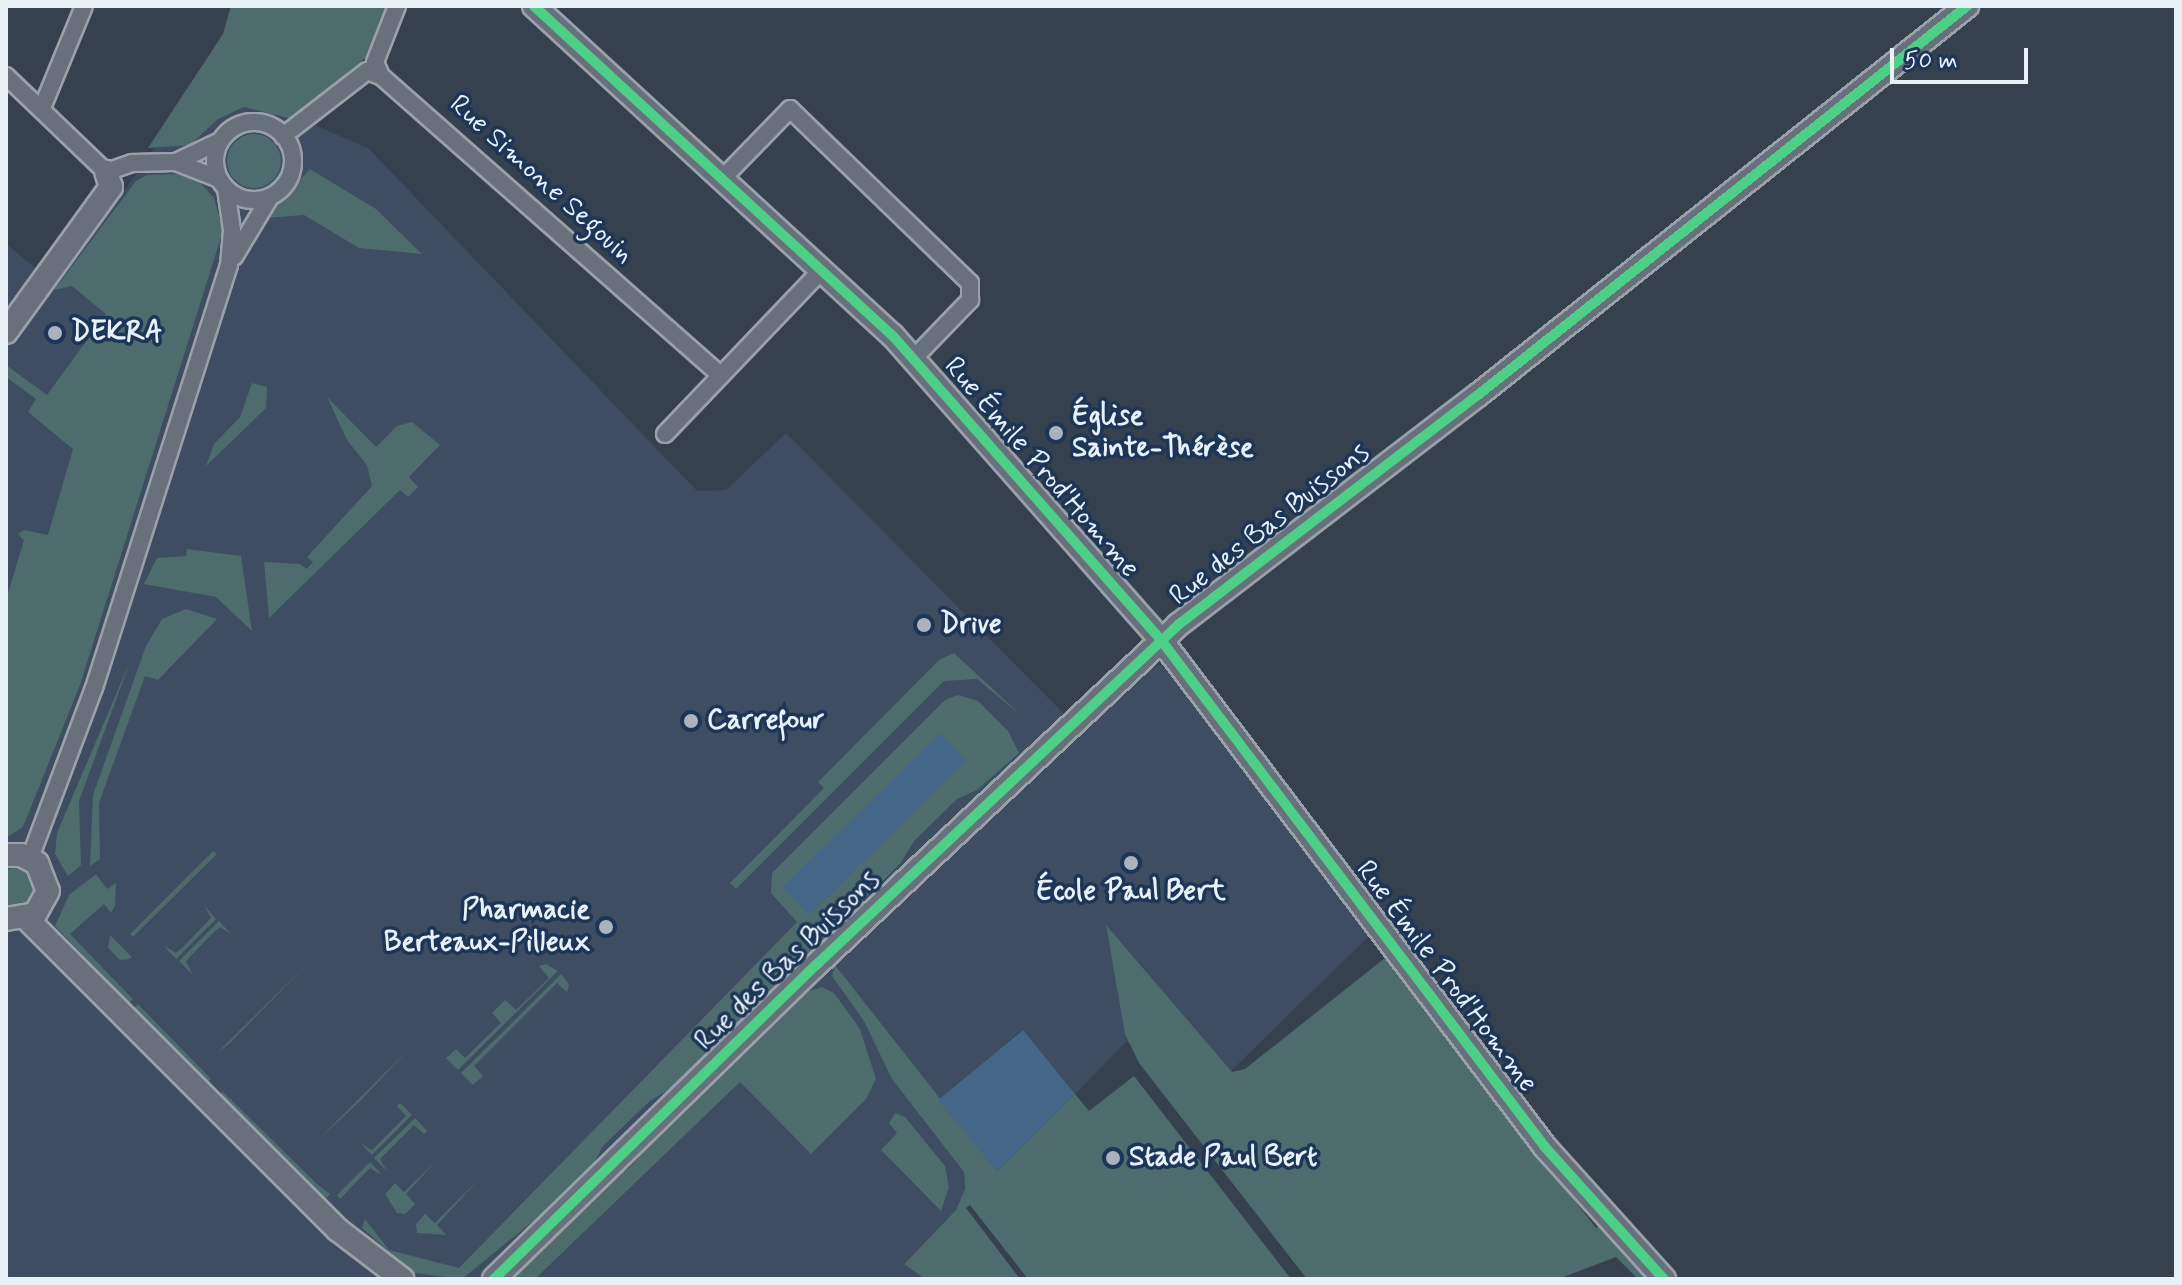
<!DOCTYPE html>
<meta charset="utf-8">
<style>
body{margin:0}
#map{position:relative;width:2182px;height:1285px;overflow:hidden;background:#364150;font-family:Mynerve,sans-serif}
div>[style]{position:absolute}
.built>*{inset:0;background:#3e4d61}
.green>*{inset:0;background:#4e6b6d}
.round{border-radius:50%}
.water>*{inset:0;background:#446687}
.roads{filter:drop-shadow(2px 0 #9ba1aa) drop-shadow(-2px 0 #9ba1aa) drop-shadow(0 2px #9ba1aa) drop-shadow(0 -2px #9ba1aa)}
.street>*{height:16px;margin:-8px;padding:0 8px;transform-origin:8px;border-radius:8px;background:#68707b}
.street>.ring{margin:-8px;padding:0;box-sizing:content-box;background:none;border:16px solid #68707b;border-radius:50%}
.secondary>*{height:22px;margin:-11px;padding:0 11px;transform-origin:11px;border-radius:11px;background:#68707b}
.cycleway>*{height:10px;margin:-5px;padding:0 5px;transform-origin:5px;border-radius:5px;background:#4dcf88}
.dots>*{width:22px;height:22px;translate:-50% -50%;box-sizing:border-box;border:4px solid #1d3557;border-radius:50%}
span{translate:-50% -50%;white-space:nowrap;text-align:center;line-height:1.15;-webkit-text-stroke:7px #1d3557;paint-order:stroke}
.street-label{font-size:28px;color:#e8f1f8}
.poi-label{font-size:28px;color:#e8f1f8;font-weight:700}
.left{translate:0 -50%;text-align:left}
.right{translate:-100% -50%;text-align:right}
.frame{position:absolute;inset:0;border:8px solid #e8f1f8;pointer-events:none}
.scale{position:absolute;left:1890px;top:48px;width:138px;height:36px;box-sizing:border-box;border:4px solid #e8f1f8;border-top:0;padding-left:10px;font-size:24px;line-height:28px;white-space:nowrap;color:#e8f1f8;-webkit-text-stroke:6px #1d3557;paint-order:stroke}
</style>
<div id="map">
<div class="built">
<div style="clip-path:polygon(204px 78px,368px 148px,697px 491px,726px 490px,786px 433px,1067px 717px,820px 949px,835px 965px,1156px 665px,1166px 667px,1370px 935px,1188px 1113px,1127px 1041px,1075px 1094px,1022px 1030px,938px 1100px,946px 1144px,964px 1172px,965px 1189px,956px 1210px,904px 1263px,925px 1279px,6px 1279px,6px 244px,57px 286px)"></div>
</div>
<div class="green">
<div style="clip-path:polygon(231px 6px,388px 6px,369px 55px,292px 119px,244px 107px,218px 119px,190px 145px,148px 148px,223px 34px)"></div>
<div class="round" style="left:227px;top:134px;width:54px;height:54px"></div>
<div style="clip-path:polygon(310px 169px,376px 209px,422px 254px,359px 248px,304px 215px,265px 218px)"></div>
<div style="clip-path:polygon(180px 174px,196px 178px,214px 198px,223px 231px,80px 685px,23px 827px,6px 838px,6px 600px,24px 540px,18px 534px,24px 530px,48px 535px,73px 449px,28px 412px,36px 399px,6px 377px,6px 365px,47px 395px,106px 314px,72px 286px,54px 290px,136px 181px,147px 175px)"></div>
<div style="clip-path:polygon(252px 383px,267px 387px,266px 408px,206px 466px,214px 444px,240px 417px)"></div>
<div style="clip-path:polygon(327px 397px,376px 447px,397px 426px,412px 422px,440px 445px,409px 477px,418px 487px,408px 497px,400px 490px,269px 618px,264px 562px,300px 564px,307px 569px,313px 562px,307px 557px,372px 486px,367px 465px,347px 440px)"></div>
<div style="clip-path:polygon(187px 549px,241px 556px,252px 631px,216px 597px,144px 584px,157px 558px,186px 556px)"></div>
<div style="clip-path:polygon(186px 609px,217px 619px,158px 680px,145px 676px,99px 803px,100px 859px,90px 866px,93px 795px,146px 646px,162px 619px)"></div>
<div style="clip-path:polygon(954px 653px,1023px 717px,977px 679px,944px 681px,736px 889px,730px 883px,824px 788px,818px 782px,939px 660px)"></div>
<div style="clip-path:polygon(131px 659px,79px 801px,81px 865px,68px 876px,55px 854px,57px 833px)"></div>
<div style="clip-path:polygon(958px 695px,978px 701px,1008px 731px,1019px 753px,977px 790px,957px 799px,914px 841px,900px 864px,670px 1089px,651px 1100px,603px 1146px,592px 1167px,542px 1214px,462px 1279px,414px 1273px,362px 1228px,365px 1219px,389px 1250px,459px 1268px,797px 922px,771px 893px,772px 873px,945px 700px)"></div>
<div style="clip-path:polygon(213px 851px,217px 854px,133px 937px,130px 934px)"></div>
<div style="clip-path:polygon(15px 867px,29px 873px,36px 887px,30px 901px,14px 908px,6px 905px,6px 870px)"></div>
<div style="clip-path:polygon(96px 874px,107px 889px,116px 883px,115px 906px,111px 913px,104px 904px,70px 934px,133px 999px,129px 1003px,55px 926px,69px 895px)"></div>
<div style="clip-path:polygon(205px 906px,216px 919px,176px 959px,164px 946px,176px 953px,183px 947px,211px 918px)"></div>
<div style="clip-path:polygon(219px 921px,231px 934px,220px 927px,212px 934px,186px 961px,192px 974px,179px 961px)"></div>
<div style="clip-path:polygon(1106px 925px,1232px 1072px,1245px 1069px,1385px 958px,1596px 1228px,1601px 1225px,1657px 1279px,1638px 1279px,1616px 1257px,1558px 1279px,1307px 1279px,1139px 1063px,1125px 1034px)"></div>
<div style="clip-path:polygon(110px 935px,132px 957px,130px 959px,120px 960px,108px 948px)"></div>
<div style="clip-path:polygon(317px 954px,230px 1043px,217px 1053px,313px 958px)"></div>
<div style="clip-path:polygon(546px 964px,558px 971px,458px 1070px,446px 1058px,456px 1049px,465px 1058px,476px 1047px,501px 1023px,492px 1013px,505px 1000px,516px 1010px,549px 978px,539px 966px)"></div>
<div style="clip-path:polygon(835px 965px,997px 1171px,1075px 1094px,1089px 1111px,1134px 1076px,1291px 1279px,1028px 1279px,970px 1205px,966px 1208px,1020px 1279px,925px 1279px,904px 1264px,956px 1210px,965px 1189px,964px 1172px,892px 1079px,864px 1021px,832px 976px)"></div>
<div style="clip-path:polygon(561px 974px,569px 984px,567px 992px,557px 983px,474px 1066px,483px 1076px,473px 1085px,461px 1073px)"></div>
<div style="clip-path:polygon(822px 987px,834px 993px,860px 1029px,876px 1079px,866px 1099px,811px 1154px,740px 1082px,535px 1279px,506px 1279px,607px 1181px,629px 1168px,682px 1107px,800px 994px)"></div>
<div style="clip-path:polygon(138px 1004px,211px 1079px,206px 1083px,131px 1011px)"></div>
<div style="clip-path:polygon(411px 1047px,360px 1101px,302px 1155px,312px 1146px)"></div>
<div style="clip-path:polygon(222px 1091px,317px 1184px,330px 1194px,323px 1201px,220px 1098px)"></div>
<div style="clip-path:polygon(400px 1103px,412px 1115px,372px 1155px,360px 1143px,372px 1150px,406px 1116px,397px 1106px)"></div>
<div style="clip-path:polygon(895px 1113px,905px 1117px,945px 1166px,949px 1187px,941px 1211px,881px 1150px,897px 1133px,889px 1123px)"></div>
<div style="clip-path:polygon(415px 1118px,427px 1131px,424px 1134px,414px 1125px,380px 1159px,387px 1171px,374px 1158px)"></div>
<div style="clip-path:polygon(370px 1162px,382px 1175px,370px 1168px,340px 1199px,337px 1195px)"></div>
<div style="clip-path:polygon(434px 1163px,406px 1194px,415px 1204px,405px 1214px,397px 1213px,385px 1194px,395px 1183px,404px 1192px)"></div>
<div style="clip-path:polygon(479px 1179px,437px 1225px,446px 1235px,417px 1233px,416px 1224px,425px 1214px,435px 1223px)"></div>
</div>
<div class="water">
<div style="clip-path:polygon(940px 733px,966px 761px,809px 915px,783px 887px)"></div>
<div style="clip-path:polygon(1023px 1030px,1075px 1094px,997px 1171px,938px 1100px)"></div>
</div>
<div class="roads">
<div class="street">
<div style="left:397px;top:6px;width:60px;rotate:111.4deg"></div>
<div style="left:375px;top:62px;width:15px;rotate:67deg"></div>
<div style="left:381px;top:76px;width:453px;rotate:41.4deg"></div>
<div style="left:6px;top:76px;width:139px;rotate:43.8deg"></div>
<div style="left:106px;top:172px;width:28px;rotate:-19deg"></div>
<div style="left:132px;top:163px;width:44px;rotate:-1.3deg"></div>
<div style="left:176px;top:162px;width:46px;rotate:21.6deg"></div>
<div style="left:42px;top:108px;width:110px;rotate:-67.6deg"></div>
<div class="ring" style="left:215px;top:122px;width:62px;height:62px"></div>
<div style="left:283px;top:136px;width:106px;rotate:-37.7deg"></div>
<div style="left:367px;top:71px;width:15px;rotate:20deg"></div>
<div style="left:176px;top:162px;width:49px;rotate:-25.5deg"></div>
<div style="left:721px;top:180px;width:99px;rotate:-45.8deg"></div>
<div style="left:790px;top:109px;width:250px;rotate:44deg"></div>
<div style="left:970px;top:283px;width:17px;rotate:90deg"></div>
<div style="left:970px;top:300px;width:82px;rotate:134deg"></div>
<div style="left:234px;top:257px;width:70px;rotate:-59deg"></div>
<div style="left:665px;top:434px;width:226px;rotate:-46.3deg"></div>
<div style="left:30px;top:858px;width:182px;rotate:-69.4deg"></div>
<div style="left:94px;top:688px;width:444px;rotate:-72.3deg"></div>
<div style="left:229px;top:265px;width:35px;rotate:-85deg"></div>
<div style="left:232px;top:230px;width:41px;rotate:-98.3deg"></div>
</div>
<div class="secondary">
<div style="left:534px;top:6px;width:488px;rotate:42.6deg"></div>
<div style="left:893px;top:336px;width:405px;rotate:48.6deg"></div>
<div style="left:1161px;top:640px;width:636px;rotate:52.86deg"></div>
<div style="left:1545px;top:1147px;width:178px;rotate:48deg"></div>
<div style="left:6px;top:332px;width:179px;rotate:-54.1deg"></div>
<div style="left:111px;top:187px;width:16px;rotate:-108deg"></div>
<div style="left:6px;top:855px;width:15px"></div>
<div style="left:21px;top:855px;width:18px;rotate:27deg"></div>
<div style="left:37px;top:863px;width:30px;rotate:69deg"></div>
<div style="left:48px;top:891px;width:26px;rotate:119deg"></div>
<div style="left:35px;top:914px;width:29px;rotate:170deg"></div>
<div style="left:26px;top:918px;width:441px;rotate:45deg"></div>
<div style="left:338px;top:1230px;width:81px;rotate:37.4deg"></div>
<div style="left:494px;top:1279px;width:448px;rotate:-44.3deg"></div>
<div style="left:815px;top:966px;width:498px;rotate:-43.2deg"></div>
<div style="left:1178px;top:625px;width:378px;rotate:-37.5deg"></div>
<div style="left:1478px;top:395px;width:625px;rotate:-38.5deg"></div>
</div>
</div>
<div class="cycleway">
<div style="left:534px;top:6px;width:488px;rotate:42.6deg"></div>
<div style="left:893px;top:336px;width:405px;rotate:48.6deg"></div>
<div style="left:1161px;top:640px;width:636px;rotate:52.86deg"></div>
<div style="left:1545px;top:1147px;width:178px;rotate:48deg"></div>
<div style="left:494px;top:1279px;width:448px;rotate:-44.3deg"></div>
<div style="left:815px;top:966px;width:498px;rotate:-43.2deg"></div>
<div style="left:1178px;top:625px;width:378px;rotate:-37.5deg"></div>
<div style="left:1478px;top:395px;width:625px;rotate:-38.5deg"></div>
</div>
<div class="dots">
<div style="left:55px;top:333px;background:#aab3bd"></div>
<div style="left:1056px;top:433px;background:#aab3bd"></div>
<div style="left:924px;top:625px;background:#aab3bd"></div>
<div style="left:691px;top:721px;background:#aab3bd"></div>
<div style="left:1131px;top:863px;background:#aab3bd"></div>
<div style="left:606px;top:927px;background:#aab3bd"></div>
<div style="left:1113px;top:1158px;background:#aab3bd"></div>
</div>
<div class="street-label">
<span style="left:541px;top:180px;rotate:42deg">Rue Simone Segouin</span>
<span style="left:1041px;top:468px;rotate:49deg">Rue Émile Prod'Homme</span>
<span style="left:1270px;top:525px;rotate:-38deg">Rue des Bas Buissons</span>
<span style="left:788px;top:961px;rotate:-44deg">Rue des Bas Buissons</span>
<span style="left:1446px;top:977px;rotate:53deg">Rue Émile Prod'Homme</span>
</div>
<div class="poi-label">
<span class="left" style="left:71px;top:333px">DEKRA</span>
<span class="left" style="left:1072px;top:433px">Église<br>Sainte-Thérèse</span>
<span class="left" style="left:940px;top:625px">Drive</span>
<span class="left" style="left:707px;top:721px">Carrefour</span>
<span style="left:1131px;top:892px">École Paul Bert</span>
<span class="right" style="left:590px;top:927px">Pharmacie<br>Berteaux-Pilleux</span>
<span class="left" style="left:1129px;top:1158px">Stade Paul Bert</span>
</div>
<div class="frame"></div>
<div class="scale">50 m</div>
</div>
